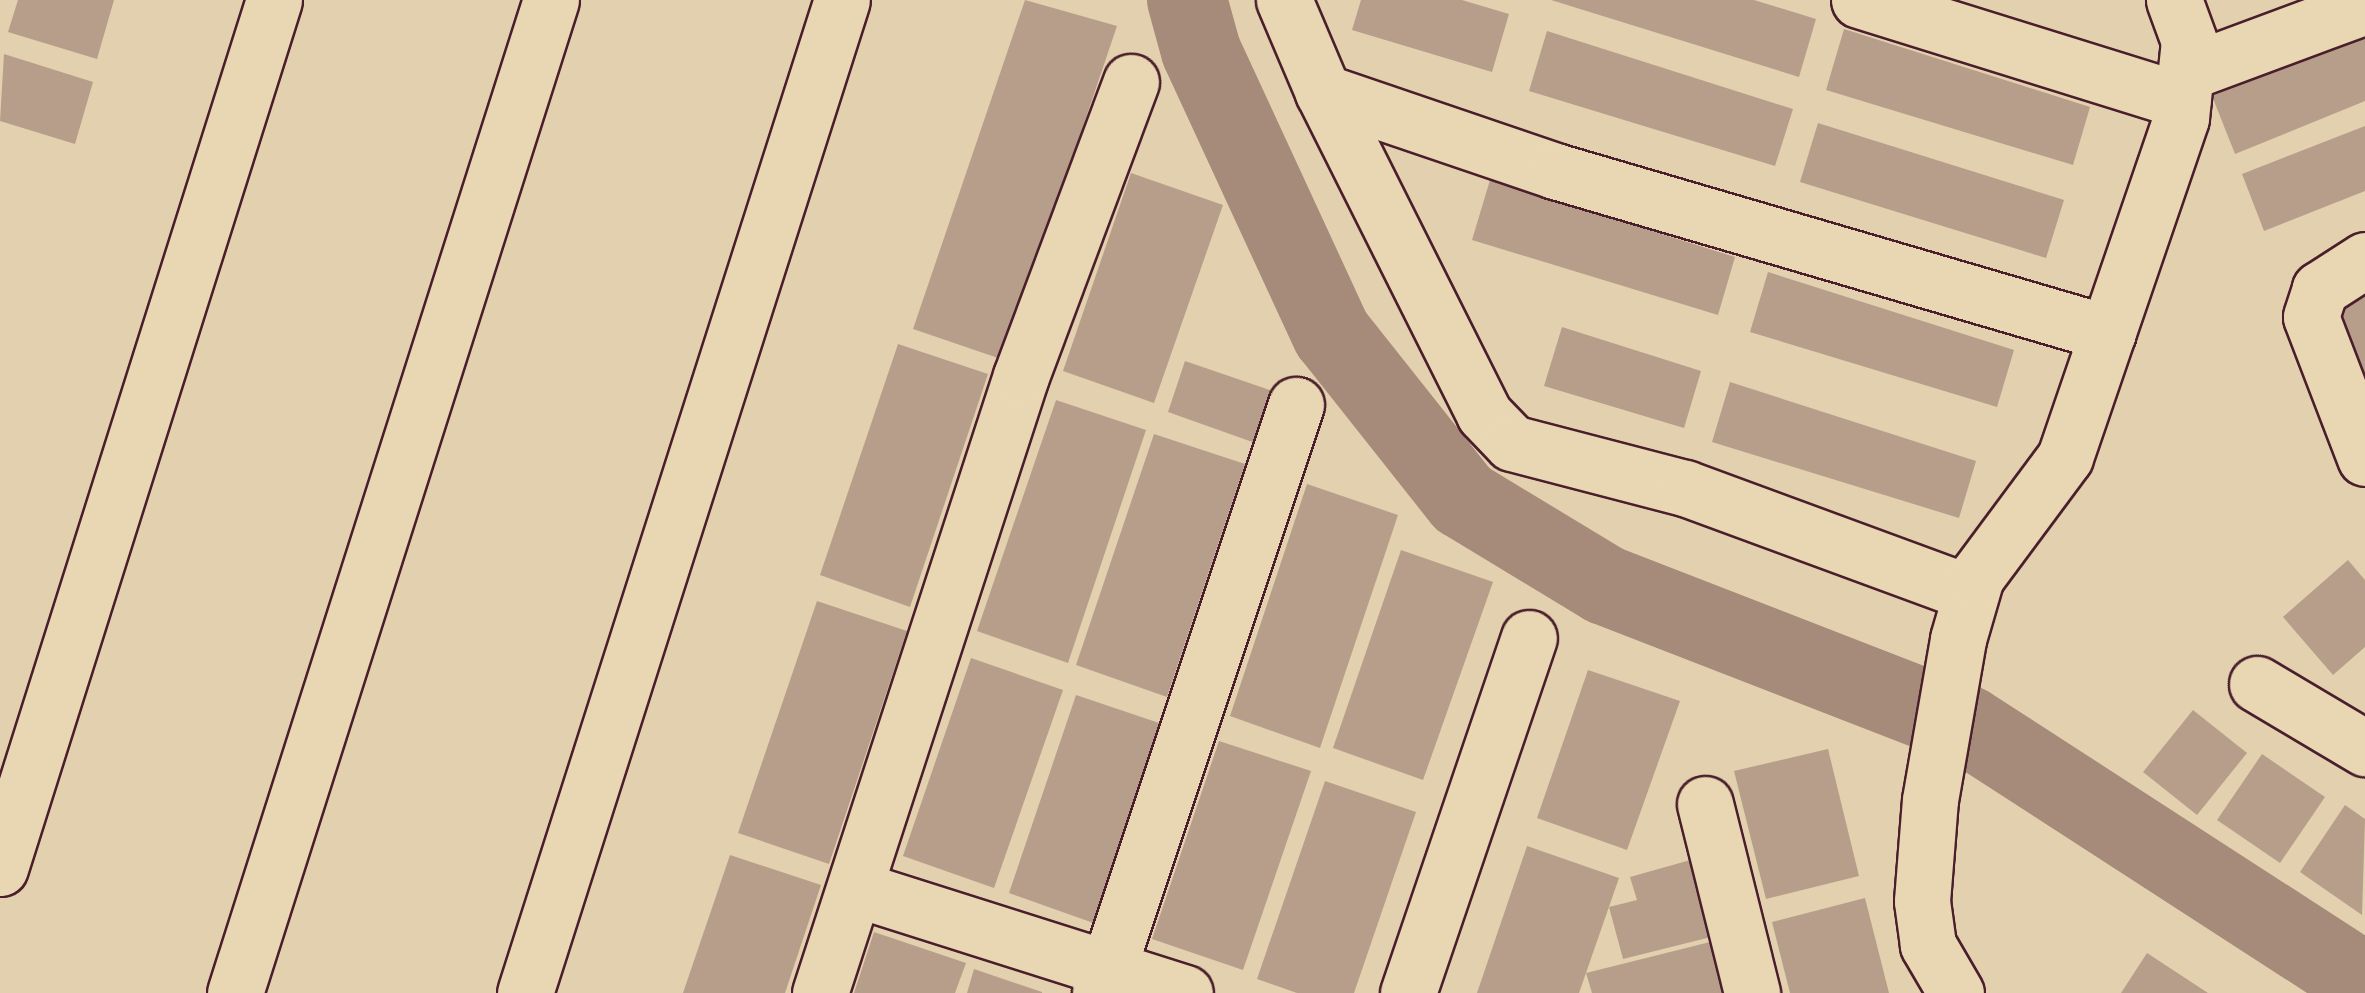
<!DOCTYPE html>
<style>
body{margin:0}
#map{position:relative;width:2365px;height:993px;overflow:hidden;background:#e3d0af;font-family:"Patrick Hand",sans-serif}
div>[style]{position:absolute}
.river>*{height:80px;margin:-40px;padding:0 40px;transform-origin:40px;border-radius:40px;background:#a68a7a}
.building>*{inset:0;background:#b79e8a}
.roads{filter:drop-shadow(2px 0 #4a1f2b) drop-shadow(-2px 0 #4a1f2b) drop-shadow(0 2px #4a1f2b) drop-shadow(0 -2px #4a1f2b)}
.minor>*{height:55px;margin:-27.5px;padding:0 27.5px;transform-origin:27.5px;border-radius:27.5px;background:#e9d7b4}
span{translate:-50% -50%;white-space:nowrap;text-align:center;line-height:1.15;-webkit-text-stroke:8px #e9d7b4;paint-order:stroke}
</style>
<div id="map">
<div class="river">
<div style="left:1187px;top:0;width:53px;rotate:74.6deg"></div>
<div style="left:1201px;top:51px;width:312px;rotate:65.2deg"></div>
<div style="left:1332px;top:334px;width:211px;rotate:51.6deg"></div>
<div style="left:1463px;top:499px;width:166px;rotate:31.2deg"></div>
<div style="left:1605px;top:585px;width:389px;rotate:21.2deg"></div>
<div style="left:1968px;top:726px;width:473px;rotate:32.9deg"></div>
</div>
<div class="building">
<div style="clip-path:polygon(18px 0,114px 0,97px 59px,8px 32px)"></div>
<div style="clip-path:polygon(1025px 0,1117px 26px,1004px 360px,913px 329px)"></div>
<div style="clip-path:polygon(1361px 0,1462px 0,1509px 14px,1492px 72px,1352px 30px)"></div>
<div style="clip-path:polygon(1551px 0,1754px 0,1816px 19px,1799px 77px)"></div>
<div style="clip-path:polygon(1844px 29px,2090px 107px,2073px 165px,1826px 90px)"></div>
<div style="clip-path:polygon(1547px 31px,1793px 109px,1775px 166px,1529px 91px)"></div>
<div style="clip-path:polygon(2365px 36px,2365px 101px,2235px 154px,2212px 96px)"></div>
<div style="clip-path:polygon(4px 54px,93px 82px,75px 144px,0 121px)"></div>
<div style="clip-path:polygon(1818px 123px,2064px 200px,2046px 258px,1800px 182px)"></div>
<div style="clip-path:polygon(2365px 126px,2365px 191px,2264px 231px,2242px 174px)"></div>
<div style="clip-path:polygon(1131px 173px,1223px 205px,1154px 403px,1063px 371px)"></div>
<div style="clip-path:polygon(1490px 180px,1735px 257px,1718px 315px,1472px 240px)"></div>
<div style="clip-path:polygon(1768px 272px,2014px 350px,1997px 407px,1750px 332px)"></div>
<div style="clip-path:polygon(2365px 284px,2365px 376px,2333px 297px)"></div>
<div style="clip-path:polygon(1562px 327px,1701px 371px,1684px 428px,1544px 386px)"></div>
<div style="clip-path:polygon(898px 344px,988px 374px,910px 607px,820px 575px)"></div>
<div style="clip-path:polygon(1185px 361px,1276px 392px,1258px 444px,1168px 412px)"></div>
<div style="clip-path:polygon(1730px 382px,1976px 461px,1959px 518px,1712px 442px)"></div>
<div style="clip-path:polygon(1056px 400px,1146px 430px,1068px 663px,977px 631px)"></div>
<div style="clip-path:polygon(1154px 434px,1245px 464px,1167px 697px,1076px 665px)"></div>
<div style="clip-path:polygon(1307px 484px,1398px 515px,1320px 748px,1230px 716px)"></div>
<div style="clip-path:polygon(1401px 550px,1493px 582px,1423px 780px,1333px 748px)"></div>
<div style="clip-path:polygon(2348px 560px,2365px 580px,2365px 647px,2333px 675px,2283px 617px)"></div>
<div style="clip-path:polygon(817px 601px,907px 631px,829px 864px,738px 833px)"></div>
<div style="clip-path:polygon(971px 658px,1063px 690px,994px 888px,903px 856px)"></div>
<div style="clip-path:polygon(1588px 670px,1680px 701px,1627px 850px,1537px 818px)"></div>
<div style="clip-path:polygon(1076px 695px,1168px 726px,1099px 925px,1009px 893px)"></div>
<div style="clip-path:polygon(2193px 710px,2247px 753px,2197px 815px,2143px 772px)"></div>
<div style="clip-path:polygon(1219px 741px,1311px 771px,1243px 970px,1152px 939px)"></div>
<div style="clip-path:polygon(1828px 749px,1859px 876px,1766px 899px,1734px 771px)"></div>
<div style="clip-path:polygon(2262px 754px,2325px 797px,2280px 863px,2217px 820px)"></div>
<div style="clip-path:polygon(1325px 781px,1416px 812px,1354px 993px,1297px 993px,1257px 979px)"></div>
<div style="clip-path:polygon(2345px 805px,2365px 819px,2362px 915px,2300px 872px)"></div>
<div style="clip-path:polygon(1527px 846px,1619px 878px,1579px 993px,1477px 993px)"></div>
<div style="clip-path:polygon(730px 855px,821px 885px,785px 993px,683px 993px)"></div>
<div style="clip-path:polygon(1694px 859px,1715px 936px,1623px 959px,1609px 907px,1637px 900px,1630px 877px)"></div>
<div style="clip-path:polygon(1865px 898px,1889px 993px,1790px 993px,1772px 922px)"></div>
<div style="clip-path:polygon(874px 932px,966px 963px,955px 993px,854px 993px)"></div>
<div style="clip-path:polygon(1718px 940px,1731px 993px,1592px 993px,1586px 973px)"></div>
<div style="clip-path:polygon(2147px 953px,2208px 993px,2121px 993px)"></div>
<div style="clip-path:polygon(974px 969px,1042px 992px,1042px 993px,967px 993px)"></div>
</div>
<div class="roads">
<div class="minor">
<div style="left:1284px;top:0;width:100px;rotate:67deg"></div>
<div style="left:1323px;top:92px;width:245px;rotate:18.8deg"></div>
<div style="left:1555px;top:171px;width:576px;rotate:16.33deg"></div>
<div style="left:1859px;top:0;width:339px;rotate:17.3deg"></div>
<div style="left:2188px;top:72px;width:189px;rotate:-20.4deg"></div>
<div style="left:1323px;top:92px;width:360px;rotate:63.4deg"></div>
<div style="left:1484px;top:414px;width:40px;rotate:46deg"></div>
<div style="left:1512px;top:443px;width:179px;rotate:14.6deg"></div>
<div style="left:1685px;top:488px;width:304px;rotate:20.2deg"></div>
<div style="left:2365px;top:260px;width:54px;rotate:147.2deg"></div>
<div style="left:2320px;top:289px;width:29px;rotate:108deg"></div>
<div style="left:2311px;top:317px;width:151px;rotate:69deg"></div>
<div style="left:2257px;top:684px;width:126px;rotate:30.7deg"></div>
<div style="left:1705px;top:804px;width:195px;rotate:76deg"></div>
<div style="left:0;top:868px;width:910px;rotate:-72.48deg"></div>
<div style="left:857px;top:889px;width:344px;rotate:17.6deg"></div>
<div style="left:235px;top:993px;width:1042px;rotate:-72.35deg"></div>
<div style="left:525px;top:993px;width:1042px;rotate:-72.3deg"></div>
<div style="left:820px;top:993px;width:649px;rotate:-71.96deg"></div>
<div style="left:1021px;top:376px;width:314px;rotate:-69.5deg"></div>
<div style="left:1100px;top:993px;width:620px;rotate:-71.57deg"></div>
<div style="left:1408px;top:993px;width:375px;rotate:-71.2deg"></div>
<div style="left:1956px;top:993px;width:56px;rotate:-120.3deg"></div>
<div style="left:1928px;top:945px;width:44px;rotate:-97.8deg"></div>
<div style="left:1922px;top:901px;width:101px;rotate:-85.5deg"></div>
<div style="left:1930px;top:800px;width:163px;rotate:-80.1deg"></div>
<div style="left:1958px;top:639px;width:65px;rotate:-73.8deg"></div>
<div style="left:1976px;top:577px;width:149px;rotate:-53.4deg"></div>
<div style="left:2065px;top:457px;width:358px;rotate:-71.1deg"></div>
<div style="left:2181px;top:118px;width:77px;rotate:-84.1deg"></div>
<div style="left:2189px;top:41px;width:44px;rotate:-110.1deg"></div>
</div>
</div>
</div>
